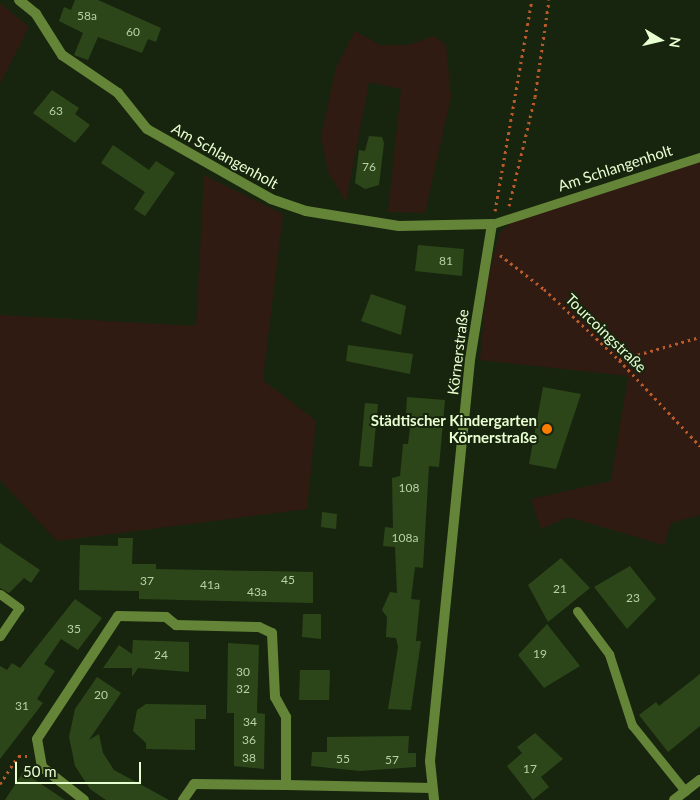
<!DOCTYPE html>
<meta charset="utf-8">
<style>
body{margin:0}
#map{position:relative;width:700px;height:800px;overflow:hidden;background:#18250e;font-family:Lato,sans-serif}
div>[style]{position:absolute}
.green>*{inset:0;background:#2f1b11}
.building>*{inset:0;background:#2c4619}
.path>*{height:3px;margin-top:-1.5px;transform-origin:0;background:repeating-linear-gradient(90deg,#b95a2b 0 2.5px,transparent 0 6.5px)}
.service>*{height:9px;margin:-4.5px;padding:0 4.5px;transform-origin:4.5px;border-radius:4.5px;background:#648538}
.minor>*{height:10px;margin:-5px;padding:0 5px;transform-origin:5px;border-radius:5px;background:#648538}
.dots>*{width:14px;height:14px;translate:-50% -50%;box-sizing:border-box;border:2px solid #18250e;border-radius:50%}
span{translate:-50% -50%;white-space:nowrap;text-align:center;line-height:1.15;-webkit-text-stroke:4px #18250e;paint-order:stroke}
.number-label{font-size:12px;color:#b9d1a4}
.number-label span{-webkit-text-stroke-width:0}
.street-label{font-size:15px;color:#e8ffd2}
.poi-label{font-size:15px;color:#e8ffd2;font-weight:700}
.right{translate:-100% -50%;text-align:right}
.north{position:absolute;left:635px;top:15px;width:50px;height:50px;-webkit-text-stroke:4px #18250e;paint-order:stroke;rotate:99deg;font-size:14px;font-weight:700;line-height:20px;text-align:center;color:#e8ffd2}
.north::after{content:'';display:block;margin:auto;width:18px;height:22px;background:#e8ffd2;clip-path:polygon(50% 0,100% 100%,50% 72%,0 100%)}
.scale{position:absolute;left:15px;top:762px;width:126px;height:22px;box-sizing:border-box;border:2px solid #e8ffd2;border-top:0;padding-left:6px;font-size:15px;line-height:18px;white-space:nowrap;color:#e8ffd2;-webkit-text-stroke:4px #18250e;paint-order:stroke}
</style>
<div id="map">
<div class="green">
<div style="clip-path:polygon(0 3px,29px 27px,0 84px)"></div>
<div style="clip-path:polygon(355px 31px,380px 45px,408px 45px,434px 36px,446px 45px,451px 97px,425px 213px,388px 212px,401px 89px,369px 82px,346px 202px,328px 172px,321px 136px,336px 68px)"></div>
<div style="clip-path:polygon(700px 162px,700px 515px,671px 523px,664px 545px,568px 517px,541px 529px,531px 499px,611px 481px,628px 376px,480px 360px,487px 282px,499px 234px,513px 221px)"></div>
<div style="clip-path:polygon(204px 175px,283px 214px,263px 380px,316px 421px,307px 509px,57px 541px,0 480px,0 315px,196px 326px)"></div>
</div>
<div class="building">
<div style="clip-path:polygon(75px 0,98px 0,161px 28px,156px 42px,148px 39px,142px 53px,98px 37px,88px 60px,74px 55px,83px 33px,59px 21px,64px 7px,71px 10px)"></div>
<div style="clip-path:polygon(52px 90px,79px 108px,75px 114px,90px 125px,75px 143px,33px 113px)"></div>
<div style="clip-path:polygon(369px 136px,382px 137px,384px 143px,379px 185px,365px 189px,355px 183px,359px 150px,365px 151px)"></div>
<div style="clip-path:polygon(113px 145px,149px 170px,156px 161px,175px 173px,145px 216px,134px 209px,145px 192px,101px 163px)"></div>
<div style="clip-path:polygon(418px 245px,464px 249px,462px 276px,415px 271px)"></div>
<div style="clip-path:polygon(371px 294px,406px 306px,401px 335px,361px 321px)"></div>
<div style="clip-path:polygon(348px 345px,413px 354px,410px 374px,346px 361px)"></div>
<div style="clip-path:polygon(543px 387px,581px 394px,556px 469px,529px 464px)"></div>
<div style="clip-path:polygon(407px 397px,445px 400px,439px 467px,429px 466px,423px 568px,415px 567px,411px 599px,420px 600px,416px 641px,421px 641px,411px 710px,388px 709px,398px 647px,396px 638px,386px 637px,387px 617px,382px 610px,390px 592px,397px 593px,395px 547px,383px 546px,385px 527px,393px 528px,392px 478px,400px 476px,403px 444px,408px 444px,412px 413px,406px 413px)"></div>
<div style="clip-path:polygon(365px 403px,378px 404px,372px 467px,359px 466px)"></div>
<div style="clip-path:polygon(322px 512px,337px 514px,336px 529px,321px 527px)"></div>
<div style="clip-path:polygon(118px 538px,133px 538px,132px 564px,156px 564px,156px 569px,313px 572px,313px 603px,139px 599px,139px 591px,79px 590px,80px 545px,118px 546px)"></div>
<div style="clip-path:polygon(0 543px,40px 570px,31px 583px,24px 578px,9px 593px,0 588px)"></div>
<div style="clip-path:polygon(561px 558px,590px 588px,548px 622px,528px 585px)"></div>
<div style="clip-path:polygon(630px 566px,656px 599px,627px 629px,594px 587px)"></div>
<div style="clip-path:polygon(75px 599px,102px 618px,78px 650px,61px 639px,44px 664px,55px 671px,37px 699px,43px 703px,0 759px,0 666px,7px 670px,12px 663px,20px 668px)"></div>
<div style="clip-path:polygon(303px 614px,321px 614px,321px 639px,302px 637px)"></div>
<div style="clip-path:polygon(547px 624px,580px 666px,544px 688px,518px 655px)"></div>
<div style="clip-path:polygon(133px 640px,189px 642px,189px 672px,138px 668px,132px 677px,132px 668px,103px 668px,119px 645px,132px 654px)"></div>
<div style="clip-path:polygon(228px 643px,259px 645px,257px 713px,265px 714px,264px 769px,234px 766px,234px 713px,227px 713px)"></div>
<div style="clip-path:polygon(300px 670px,330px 670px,329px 700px,299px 700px)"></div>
<div style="clip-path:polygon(700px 674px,700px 726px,668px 752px,639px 715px,656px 702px,659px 706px)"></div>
<div style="clip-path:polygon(97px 677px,121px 693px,89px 740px,99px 734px,103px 753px,114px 770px,169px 800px,106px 800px,90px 789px,75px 766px,69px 737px,75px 709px)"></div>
<div style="clip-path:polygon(146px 704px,206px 705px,206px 719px,195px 719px,195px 750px,146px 749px,146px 743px,133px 731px,137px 710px)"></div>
<div style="clip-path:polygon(535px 733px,563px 759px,541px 777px,549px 787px,533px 800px,507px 766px,522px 753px,517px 747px)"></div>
<div style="clip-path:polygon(409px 736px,408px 753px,416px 753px,416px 767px,360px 771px,311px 766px,312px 752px,327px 752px,327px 737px)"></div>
<div style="clip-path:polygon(23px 772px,65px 800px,5px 800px)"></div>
</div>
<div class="path">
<div style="left:509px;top:206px;width:112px;rotate:-76.6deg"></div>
<div style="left:535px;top:97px;width:98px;rotate:-81.8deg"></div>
<div style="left:495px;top:211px;width:214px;rotate:-80.1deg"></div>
<div style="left:500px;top:255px;width:56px;rotate:37.7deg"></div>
<div style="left:544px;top:289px;width:103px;rotate:43.4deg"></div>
<div style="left:619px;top:360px;width:118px;rotate:46.7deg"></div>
<div style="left:619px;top:360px;width:84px;rotate:-15.9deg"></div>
<div style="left:0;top:784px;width:33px;rotate:-57deg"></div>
<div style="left:18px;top:756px;width:11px"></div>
</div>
<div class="service">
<div style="left:492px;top:224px;width:219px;rotate:-17.9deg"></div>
<div style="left:0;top:594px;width:24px;rotate:36deg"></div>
<div style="left:19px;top:608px;width:34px;rotate:124deg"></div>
<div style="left:577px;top:611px;width:54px;rotate:53.3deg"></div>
<div style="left:609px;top:654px;width:75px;rotate:72.1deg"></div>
<div style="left:632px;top:725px;width:85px;rotate:51.2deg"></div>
</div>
<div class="minor">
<div style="left:19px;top:0;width:22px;rotate:39deg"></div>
<div style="left:36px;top:14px;width:49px;rotate:57.6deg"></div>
<div style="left:62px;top:55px;width:68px;rotate:34.2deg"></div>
<div style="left:118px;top:93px;width:46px;rotate:51.1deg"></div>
<div style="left:147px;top:129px;width:142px;rotate:29.4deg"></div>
<div style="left:271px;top:199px;width:37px;rotate:19deg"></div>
<div style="left:306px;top:211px;width:94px;rotate:9.2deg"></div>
<div style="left:399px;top:226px;width:93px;rotate:-1.2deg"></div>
<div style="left:492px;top:224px;width:138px;rotate:99.2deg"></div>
<div style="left:470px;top:360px;width:403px;rotate:95.7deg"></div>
<div style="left:430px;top:761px;width:39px;rotate:84deg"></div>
<div style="left:84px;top:800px;width:53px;rotate:-141.8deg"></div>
<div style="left:42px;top:767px;width:28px;rotate:-100deg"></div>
<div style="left:37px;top:739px;width:147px;rotate:-56.6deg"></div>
<div style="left:118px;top:616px;width:48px;rotate:1.2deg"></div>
<div style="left:166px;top:617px;width:13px;rotate:39deg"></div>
<div style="left:176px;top:625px;width:83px;rotate:1.4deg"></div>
<div style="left:259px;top:627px;width:14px;rotate:25deg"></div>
<div style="left:272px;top:633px;width:64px;rotate:87.3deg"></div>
<div style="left:275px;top:697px;width:23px;rotate:61deg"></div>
<div style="left:286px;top:717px;width:68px;rotate:90deg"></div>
<div style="left:286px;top:785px;width:146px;rotate:1.2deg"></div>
<div style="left:183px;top:800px;width:19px;rotate:-55deg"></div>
<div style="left:194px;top:784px;width:92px;rotate:0.6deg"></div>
<div style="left:674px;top:800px;width:33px;rotate:-38deg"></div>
</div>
<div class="dots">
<div style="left:547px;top:429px;background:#fd7c00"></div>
</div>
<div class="number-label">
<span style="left:87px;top:16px">58a</span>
<span style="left:133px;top:32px">60</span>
<span style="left:56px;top:111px">63</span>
<span style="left:369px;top:167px">76</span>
<span style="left:446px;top:261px">81</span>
<span style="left:409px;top:488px">108</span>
<span style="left:405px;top:538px">108a</span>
<span style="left:288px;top:580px">45</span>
<span style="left:147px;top:581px">37</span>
<span style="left:210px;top:585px">41a</span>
<span style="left:560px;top:589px">21</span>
<span style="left:257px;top:592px">43a</span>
<span style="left:633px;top:598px">23</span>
<span style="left:74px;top:629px">35</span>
<span style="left:540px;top:654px">19</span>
<span style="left:161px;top:655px">24</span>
<span style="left:243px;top:672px">30</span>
<span style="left:243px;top:689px">32</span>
<span style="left:101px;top:695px">20</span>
<span style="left:22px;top:706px">31</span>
<span style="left:250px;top:722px">34</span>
<span style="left:249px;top:740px">36</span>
<span style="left:249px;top:758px">38</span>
<span style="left:343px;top:759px">55</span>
<span style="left:392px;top:760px">57</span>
<span style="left:530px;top:769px">17</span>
</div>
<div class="street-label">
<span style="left:225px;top:156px;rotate:29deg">Am Schlangenholt</span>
<span style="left:615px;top:168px;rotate:-18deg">Am Schlangenholt</span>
<span style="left:606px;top:333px;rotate:44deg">Tourcoingstraße</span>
<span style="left:458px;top:352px;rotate:-83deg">Körnerstraße</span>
</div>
<div class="poi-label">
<span class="right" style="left:537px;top:429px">Städtischer Kindergarten<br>Körnerstraße</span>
</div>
<div class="north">N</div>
<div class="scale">50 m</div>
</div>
